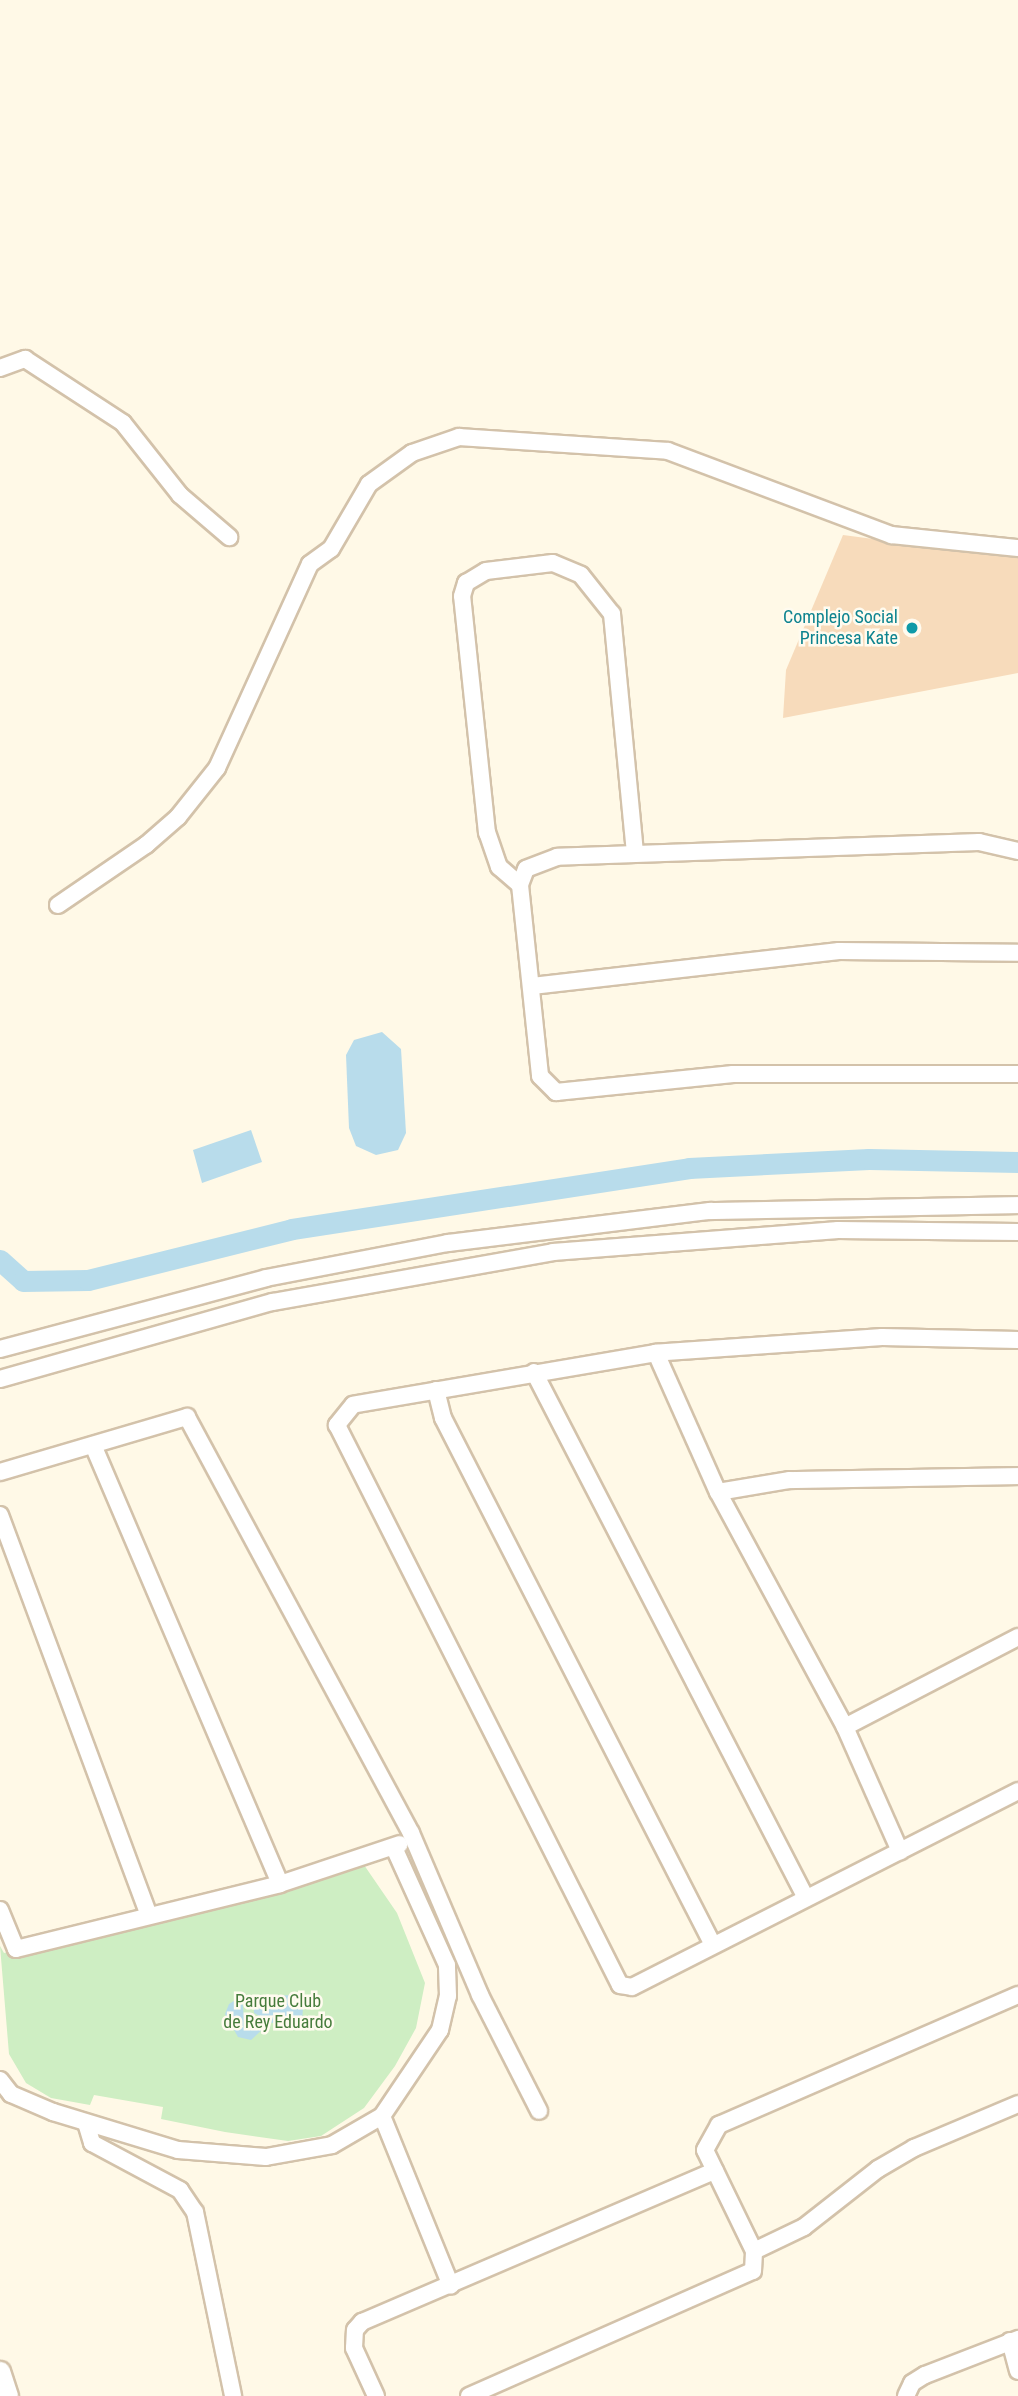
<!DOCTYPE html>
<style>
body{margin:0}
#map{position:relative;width:1018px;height:2396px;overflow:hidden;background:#fff9e7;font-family:"Roboto Condensed",sans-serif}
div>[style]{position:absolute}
.green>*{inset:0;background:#ceeec3}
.water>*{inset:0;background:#b8dceb}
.canal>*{height:21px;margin:-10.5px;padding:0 10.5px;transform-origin:10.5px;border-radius:10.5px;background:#b8dceb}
.building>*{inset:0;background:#f7dbbb}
.roads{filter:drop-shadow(2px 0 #d3c2aa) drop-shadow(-2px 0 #d3c2aa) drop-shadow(0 2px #d3c2aa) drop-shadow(0 -2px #d3c2aa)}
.minor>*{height:16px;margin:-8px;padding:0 8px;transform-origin:8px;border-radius:8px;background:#fff}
.tertiary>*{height:19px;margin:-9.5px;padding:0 9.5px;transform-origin:9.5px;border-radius:9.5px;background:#fff}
.dots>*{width:19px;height:19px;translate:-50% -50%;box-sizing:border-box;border:4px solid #fffbef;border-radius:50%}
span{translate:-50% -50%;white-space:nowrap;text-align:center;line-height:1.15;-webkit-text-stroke:5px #fffbef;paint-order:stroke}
.culture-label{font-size:18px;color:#0d838f}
.right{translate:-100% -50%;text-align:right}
.park-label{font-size:18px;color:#467c3c}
</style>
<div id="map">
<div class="green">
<div style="clip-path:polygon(362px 1862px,397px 1913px,425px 1983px,416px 2028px,395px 2066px,364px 2108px,321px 2136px,288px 2141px,225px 2132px,161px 2119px,163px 2107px,94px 2095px,90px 2105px,51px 2098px,26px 2083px,9px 2054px,0 1946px,4px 1953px)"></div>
</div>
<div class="water">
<div style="clip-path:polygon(382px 1032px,401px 1049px,406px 1133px,398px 1150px,376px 1155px,356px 1146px,349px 1128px,346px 1055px,354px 1040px)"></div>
<div style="clip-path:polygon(251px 1130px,262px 1162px,202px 1183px,193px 1150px)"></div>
<div style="clip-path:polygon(304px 1995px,302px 2021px,272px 2023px,254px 2013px,253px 1996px)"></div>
<div style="clip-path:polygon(242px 1996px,244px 2018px,264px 2028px,251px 2040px,238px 2037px,225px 2014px,229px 2004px)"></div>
</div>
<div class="canal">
<div style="left:0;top:1260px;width:31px;rotate:42deg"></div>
<div style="left:23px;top:1281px;width:65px;rotate:-0.9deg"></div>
<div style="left:88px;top:1280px;width:210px;rotate:-14deg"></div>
<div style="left:292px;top:1229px;width:402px;rotate:-8.7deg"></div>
<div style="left:689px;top:1168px;width:180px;rotate:-2.9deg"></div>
<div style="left:869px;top:1159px;width:149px;rotate:1.2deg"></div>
</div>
<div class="building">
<div style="clip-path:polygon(843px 535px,1018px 558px,1018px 673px,783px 718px,786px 670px)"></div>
</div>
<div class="roads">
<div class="minor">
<div style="left:0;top:368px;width:27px;rotate:-20deg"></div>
<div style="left:25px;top:359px;width:117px;rotate:33.1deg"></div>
<div style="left:123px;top:423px;width:92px;rotate:51.6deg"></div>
<div style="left:180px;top:495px;width:65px;rotate:40.6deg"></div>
<div style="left:1018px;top:851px;width:40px;rotate:-167deg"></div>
<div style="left:979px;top:842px;width:422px;rotate:178deg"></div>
<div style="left:557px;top:857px;width:33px;rotate:159deg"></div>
<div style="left:526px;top:869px;width:17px;rotate:111deg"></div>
<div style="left:520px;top:885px;width:192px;rotate:84deg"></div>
<div style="left:540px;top:1076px;width:23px;rotate:45deg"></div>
<div style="left:556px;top:1092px;width:178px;rotate:-5.8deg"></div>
<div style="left:733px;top:1074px;width:285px"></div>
<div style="left:520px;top:885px;width:28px;rotate:-139deg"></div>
<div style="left:499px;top:867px;width:36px;rotate:-109deg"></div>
<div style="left:487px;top:833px;width:238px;rotate:-96deg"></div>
<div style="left:462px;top:596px;width:14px;rotate:-73deg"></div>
<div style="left:466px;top:583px;width:23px;rotate:-31deg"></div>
<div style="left:486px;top:571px;width:67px;rotate:-6.8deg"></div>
<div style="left:553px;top:563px;width:30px;rotate:23deg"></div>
<div style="left:581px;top:575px;width:50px;rotate:51.5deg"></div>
<div style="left:612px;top:614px;width:240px;rotate:84.5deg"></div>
<div style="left:58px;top:905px;width:107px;rotate:-34.3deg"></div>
<div style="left:146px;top:845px;width:43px;rotate:-41.2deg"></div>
<div style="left:178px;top:817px;width:63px;rotate:-51.5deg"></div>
<div style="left:217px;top:768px;width:224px;rotate:-65.5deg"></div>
<div style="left:310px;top:564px;width:26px;rotate:-36deg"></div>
<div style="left:331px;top:549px;width:75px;rotate:-59.7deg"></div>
<div style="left:369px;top:484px;width:53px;rotate:-35.8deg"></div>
<div style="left:412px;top:453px;width:50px;rotate:-18.8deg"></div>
<div style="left:459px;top:437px;width:209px;rotate:3.8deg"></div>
<div style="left:668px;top:451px;width:239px;rotate:20.6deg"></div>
<div style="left:892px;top:535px;width:127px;rotate:5.9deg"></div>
<div style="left:532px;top:986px;width:309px;rotate:-6.5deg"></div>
<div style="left:839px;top:951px;width:179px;rotate:0.6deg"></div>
<div style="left:1018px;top:1340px;width:136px;rotate:-178.7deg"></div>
<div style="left:882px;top:1337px;width:227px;rotate:176deg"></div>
<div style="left:656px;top:1353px;width:307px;rotate:170.3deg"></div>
<div style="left:353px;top:1405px;width:26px;rotate:129deg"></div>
<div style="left:337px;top:1425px;width:627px;rotate:63.19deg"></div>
<div style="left:620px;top:1985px;width:12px;rotate:9deg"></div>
<div style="left:632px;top:1987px;width:433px;rotate:-26.9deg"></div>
<div style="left:0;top:1349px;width:275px;rotate:-14.9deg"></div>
<div style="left:266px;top:1278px;width:185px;rotate:-10.9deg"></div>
<div style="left:448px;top:1243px;width:264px;rotate:-7deg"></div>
<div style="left:710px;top:1211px;width:308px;rotate:-1.1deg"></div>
<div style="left:656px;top:1353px;width:152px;rotate:66deg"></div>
<div style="left:718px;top:1492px;width:267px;rotate:61.6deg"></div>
<div style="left:845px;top:1727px;width:136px;rotate:66.1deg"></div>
<div style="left:534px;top:1372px;width:592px;rotate:62.66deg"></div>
<div style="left:0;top:1379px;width:284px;rotate:-15.8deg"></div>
<div style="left:273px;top:1302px;width:284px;rotate:-10.1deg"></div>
<div style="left:553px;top:1252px;width:286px;rotate:-4.4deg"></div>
<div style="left:838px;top:1230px;width:180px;rotate:0.6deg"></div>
<div style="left:436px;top:1390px;width:29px;rotate:76deg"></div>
<div style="left:443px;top:1418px;width:592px;rotate:62.87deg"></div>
<div style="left:93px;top:1445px;width:477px;rotate:66.9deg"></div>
<div style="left:0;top:1472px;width:195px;rotate:-16.4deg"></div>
<div style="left:187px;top:1417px;width:472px;rotate:61.7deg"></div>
<div style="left:411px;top:1833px;width:176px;rotate:66.9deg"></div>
<div style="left:480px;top:1995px;width:130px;rotate:63deg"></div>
<div style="left:718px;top:1492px;width:73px;rotate:-9.5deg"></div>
<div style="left:790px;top:1480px;width:228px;rotate:-1deg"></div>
<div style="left:0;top:1515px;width:426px;rotate:69.6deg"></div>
<div style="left:845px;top:1727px;width:195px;rotate:-27.5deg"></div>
<div style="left:0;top:1910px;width:42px;rotate:67.7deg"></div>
<div style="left:16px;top:1949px;width:272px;rotate:-13.8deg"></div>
<div style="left:280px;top:1884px;width:126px;rotate:-18.4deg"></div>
<div style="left:0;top:2080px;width:18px;rotate:52deg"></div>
<div style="left:11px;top:2094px;width:46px;rotate:23.2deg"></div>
<div style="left:53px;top:2112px;width:131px;rotate:16.9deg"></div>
<div style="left:178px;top:2150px;width:88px;rotate:4.5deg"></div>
<div style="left:266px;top:2157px;width:67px;rotate:-10.3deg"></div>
<div style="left:332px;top:2145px;width:58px;rotate:-30.1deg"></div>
<div style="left:382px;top:2116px;width:104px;rotate:-56deg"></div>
<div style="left:440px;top:2030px;width:35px;rotate:-77deg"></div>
<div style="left:448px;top:1996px;width:31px;rotate:-92deg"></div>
<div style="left:447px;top:1965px;width:126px;rotate:-114.3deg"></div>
<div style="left:382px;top:2116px;width:183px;rotate:67.9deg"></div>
<div style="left:86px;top:2123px;width:21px;rotate:73deg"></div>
<div style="left:92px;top:2143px;width:100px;rotate:28.1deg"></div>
<div style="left:180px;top:2190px;width:27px;rotate:56deg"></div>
<div style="left:195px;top:2212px;width:188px;rotate:78.3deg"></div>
<div style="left:754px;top:2251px;width:55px;rotate:-25.6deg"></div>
<div style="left:804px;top:2227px;width:94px;rotate:-38.1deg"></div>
<div style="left:878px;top:2169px;width:42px;rotate:-30.3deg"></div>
<div style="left:914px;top:2148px;width:113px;rotate:-22.9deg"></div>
<div style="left:1010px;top:2341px;width:31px;rotate:75deg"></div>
<div style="left:376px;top:2396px;width:53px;rotate:-114.6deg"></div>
<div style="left:354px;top:2348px;width:18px;rotate:-87deg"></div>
<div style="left:355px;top:2330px;width:11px;rotate:-49deg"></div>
<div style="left:362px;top:2322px;width:384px;rotate:-23.2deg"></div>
<div style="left:469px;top:2396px;width:310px;rotate:-23.8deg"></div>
<div style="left:753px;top:2271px;width:20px;rotate:-87deg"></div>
<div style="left:754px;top:2251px;width:112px;rotate:-115.9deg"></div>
<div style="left:705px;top:2150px;width:29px;rotate:-61deg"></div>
<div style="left:719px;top:2125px;width:326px;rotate:-23.5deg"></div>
<div style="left:906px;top:2396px;width:14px;rotate:-65deg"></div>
<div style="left:912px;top:2383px;width:15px;rotate:-32deg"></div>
<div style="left:925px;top:2375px;width:100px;rotate:-21.2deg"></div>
</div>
<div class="tertiary">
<div style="left:0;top:2371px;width:26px;rotate:72deg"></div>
</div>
</div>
<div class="dots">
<div style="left:912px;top:628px;background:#0f9aa8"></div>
</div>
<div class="culture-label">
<span class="right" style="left:898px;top:628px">Complejo Social<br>Princesa Kate</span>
</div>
<div class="park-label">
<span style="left:278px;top:2012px">Parque Club<br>de Rey Eduardo</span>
</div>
</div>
